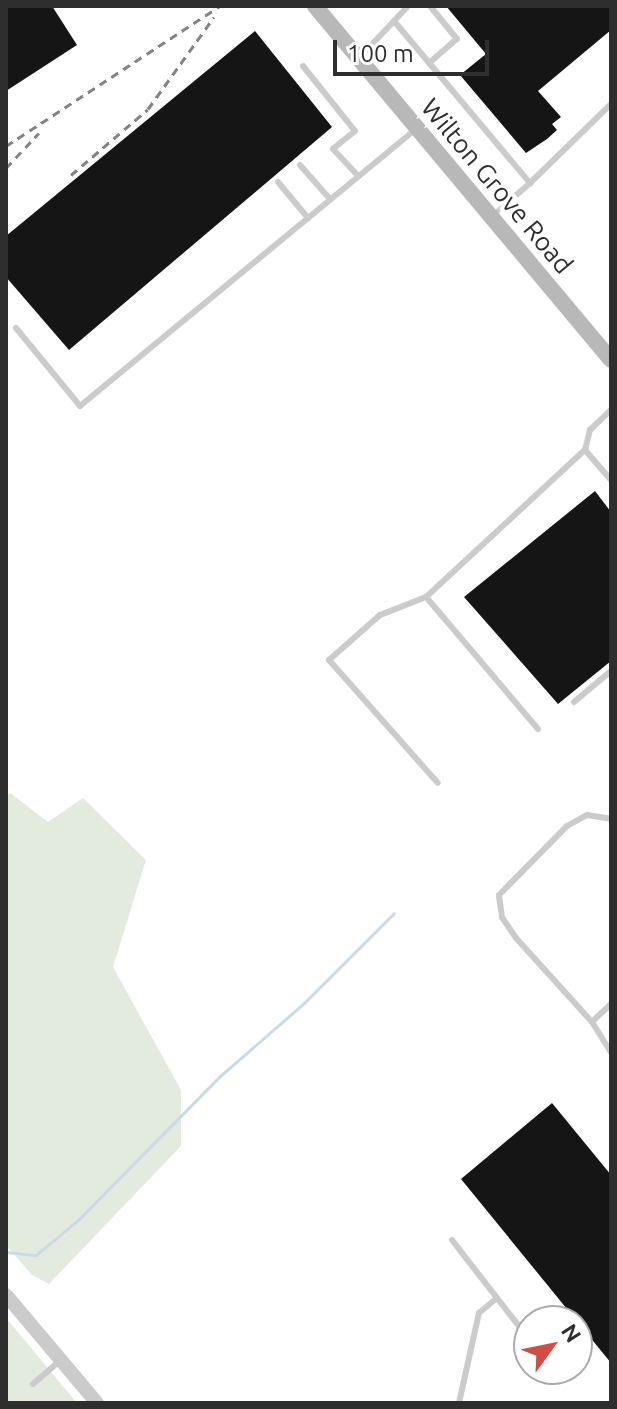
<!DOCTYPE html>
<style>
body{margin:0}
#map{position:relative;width:617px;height:1409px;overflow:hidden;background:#fff;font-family:Ubuntu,sans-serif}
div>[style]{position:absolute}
.green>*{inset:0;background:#e3eade}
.stream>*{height:3px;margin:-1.5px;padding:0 1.5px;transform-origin:1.5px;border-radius:1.5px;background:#ccdae8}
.building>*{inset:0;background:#151515}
.service>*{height:6px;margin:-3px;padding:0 3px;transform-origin:3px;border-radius:3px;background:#cbcbcb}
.tertiary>*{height:14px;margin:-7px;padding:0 7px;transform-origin:7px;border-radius:7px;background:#cbcbcb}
.secondary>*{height:16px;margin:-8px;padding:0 8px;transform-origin:8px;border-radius:8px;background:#b8b8b8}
.rail>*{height:3px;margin-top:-1.5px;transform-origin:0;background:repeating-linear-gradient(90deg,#838383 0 8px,transparent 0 14px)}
span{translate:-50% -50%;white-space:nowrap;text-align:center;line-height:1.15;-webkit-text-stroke:8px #fff;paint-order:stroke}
.street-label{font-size:26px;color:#2e2e2e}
.frame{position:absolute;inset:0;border:8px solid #2e2e2e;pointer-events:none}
.north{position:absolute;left:513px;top:1305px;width:80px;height:80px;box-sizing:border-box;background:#fff;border:2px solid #ababab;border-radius:50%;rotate:57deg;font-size:22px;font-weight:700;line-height:32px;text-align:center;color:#2e2e2e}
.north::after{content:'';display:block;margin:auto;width:28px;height:36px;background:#d24c44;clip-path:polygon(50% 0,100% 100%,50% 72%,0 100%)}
.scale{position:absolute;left:333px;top:40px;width:156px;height:36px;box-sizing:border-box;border:4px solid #2e2e2e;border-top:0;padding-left:10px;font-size:24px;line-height:28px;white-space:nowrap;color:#2e2e2e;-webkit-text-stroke:6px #fff;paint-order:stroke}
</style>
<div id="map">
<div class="green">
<div style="clip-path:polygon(10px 793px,48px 822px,83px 798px,146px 860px,113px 967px,181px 1090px,181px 1146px,49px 1284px,32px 1275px,6px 1245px,6px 797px)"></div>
<div style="clip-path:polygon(6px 1318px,77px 1403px,6px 1403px)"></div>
</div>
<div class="stream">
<div style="left:6px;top:1252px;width:30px;rotate:6deg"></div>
<div style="left:36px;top:1255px;width:56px;rotate:-39.9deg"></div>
<div style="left:79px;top:1219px;width:201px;rotate:-45.4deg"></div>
<div style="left:220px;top:1076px;width:111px;rotate:-41deg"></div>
<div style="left:304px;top:1003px;width:127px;rotate:-45deg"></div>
</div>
<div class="building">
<div style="clip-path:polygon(6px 6px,52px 6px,77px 45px,6px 91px)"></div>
<div style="clip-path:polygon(446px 6px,611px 6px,611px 30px,538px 91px,561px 117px,552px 124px,557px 130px,547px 139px,526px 153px,460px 75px,486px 54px)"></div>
<div style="clip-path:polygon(255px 31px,332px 127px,69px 350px,6px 277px,6px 236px)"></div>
<div style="clip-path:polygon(595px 491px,611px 512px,611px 661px,558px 704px,464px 597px)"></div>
<div style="clip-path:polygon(552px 1103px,611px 1175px,611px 1363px,461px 1179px)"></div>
</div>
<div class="service">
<div style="left:394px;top:21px;width:21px;rotate:-47deg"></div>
<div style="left:359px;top:58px;width:51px;rotate:-46.6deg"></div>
<div style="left:394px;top:21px;width:212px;rotate:50deg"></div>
<div style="left:530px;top:183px;width:48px;rotate:138.4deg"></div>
<div style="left:429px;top:63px;width:37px;rotate:-41deg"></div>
<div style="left:457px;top:39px;width:43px;rotate:-129.3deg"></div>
<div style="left:303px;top:66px;width:83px;rotate:51.3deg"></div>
<div style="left:355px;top:131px;width:28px;rotate:141deg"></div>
<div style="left:333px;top:149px;width:37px;rotate:47deg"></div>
<div style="left:300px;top:165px;width:45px;rotate:48.6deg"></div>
<div style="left:278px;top:182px;width:47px;rotate:50.2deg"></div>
<div style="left:530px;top:183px;width:113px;rotate:-44.3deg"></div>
<div style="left:16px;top:328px;width:101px;rotate:50.6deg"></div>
<div style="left:80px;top:406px;width:437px;rotate:-39.5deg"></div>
<div style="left:585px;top:450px;width:40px;rotate:49deg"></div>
<div style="left:426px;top:597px;width:49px;rotate:158.6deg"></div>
<div style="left:380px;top:615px;width:68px;rotate:138.6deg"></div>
<div style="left:329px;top:660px;width:164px;rotate:48.5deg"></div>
<div style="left:574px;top:702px;width:48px;rotate:-40deg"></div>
<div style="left:538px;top:729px;width:173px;rotate:-130.3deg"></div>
<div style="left:426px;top:597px;width:217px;rotate:-42.8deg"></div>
<div style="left:585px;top:450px;width:21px;rotate:-76deg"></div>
<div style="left:590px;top:430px;width:29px;rotate:-44deg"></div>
<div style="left:611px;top:1004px;width:26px;rotate:137deg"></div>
<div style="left:592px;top:1022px;width:36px;rotate:58deg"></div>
<div style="left:592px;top:1022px;width:113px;rotate:-132.1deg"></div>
<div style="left:516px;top:938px;width:25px;rotate:-124deg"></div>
<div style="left:502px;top:917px;width:22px;rotate:-98deg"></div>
<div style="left:499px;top:895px;width:97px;rotate:-45.4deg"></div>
<div style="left:567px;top:826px;width:23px;rotate:-29deg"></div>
<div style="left:587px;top:815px;width:24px;rotate:9deg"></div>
<div style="left:452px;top:1240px;width:73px;rotate:52.2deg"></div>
<div style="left:33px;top:1384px;width:37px;rotate:-41deg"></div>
<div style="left:459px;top:1403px;width:92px;rotate:-77.5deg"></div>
<div style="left:479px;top:1313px;width:23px;rotate:-40deg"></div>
<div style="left:497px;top:1298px;width:52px;rotate:52deg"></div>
</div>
<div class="tertiary">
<div style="left:6px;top:1295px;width:141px;rotate:49.9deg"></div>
</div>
<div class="secondary">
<div style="left:315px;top:6px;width:461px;rotate:50.1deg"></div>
</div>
<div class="rail">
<div style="left:6px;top:146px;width:256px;rotate:-33.2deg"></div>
<div style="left:6px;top:168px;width:48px;rotate:-46.7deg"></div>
<div style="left:71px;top:175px;width:101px;rotate:-40.6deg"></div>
<div style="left:148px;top:109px;width:113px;rotate:-54.3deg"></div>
</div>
<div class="street-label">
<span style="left:497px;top:186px;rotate:50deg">Wilton Grove Road</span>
</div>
<div class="frame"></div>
<div class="north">N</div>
<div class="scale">100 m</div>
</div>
